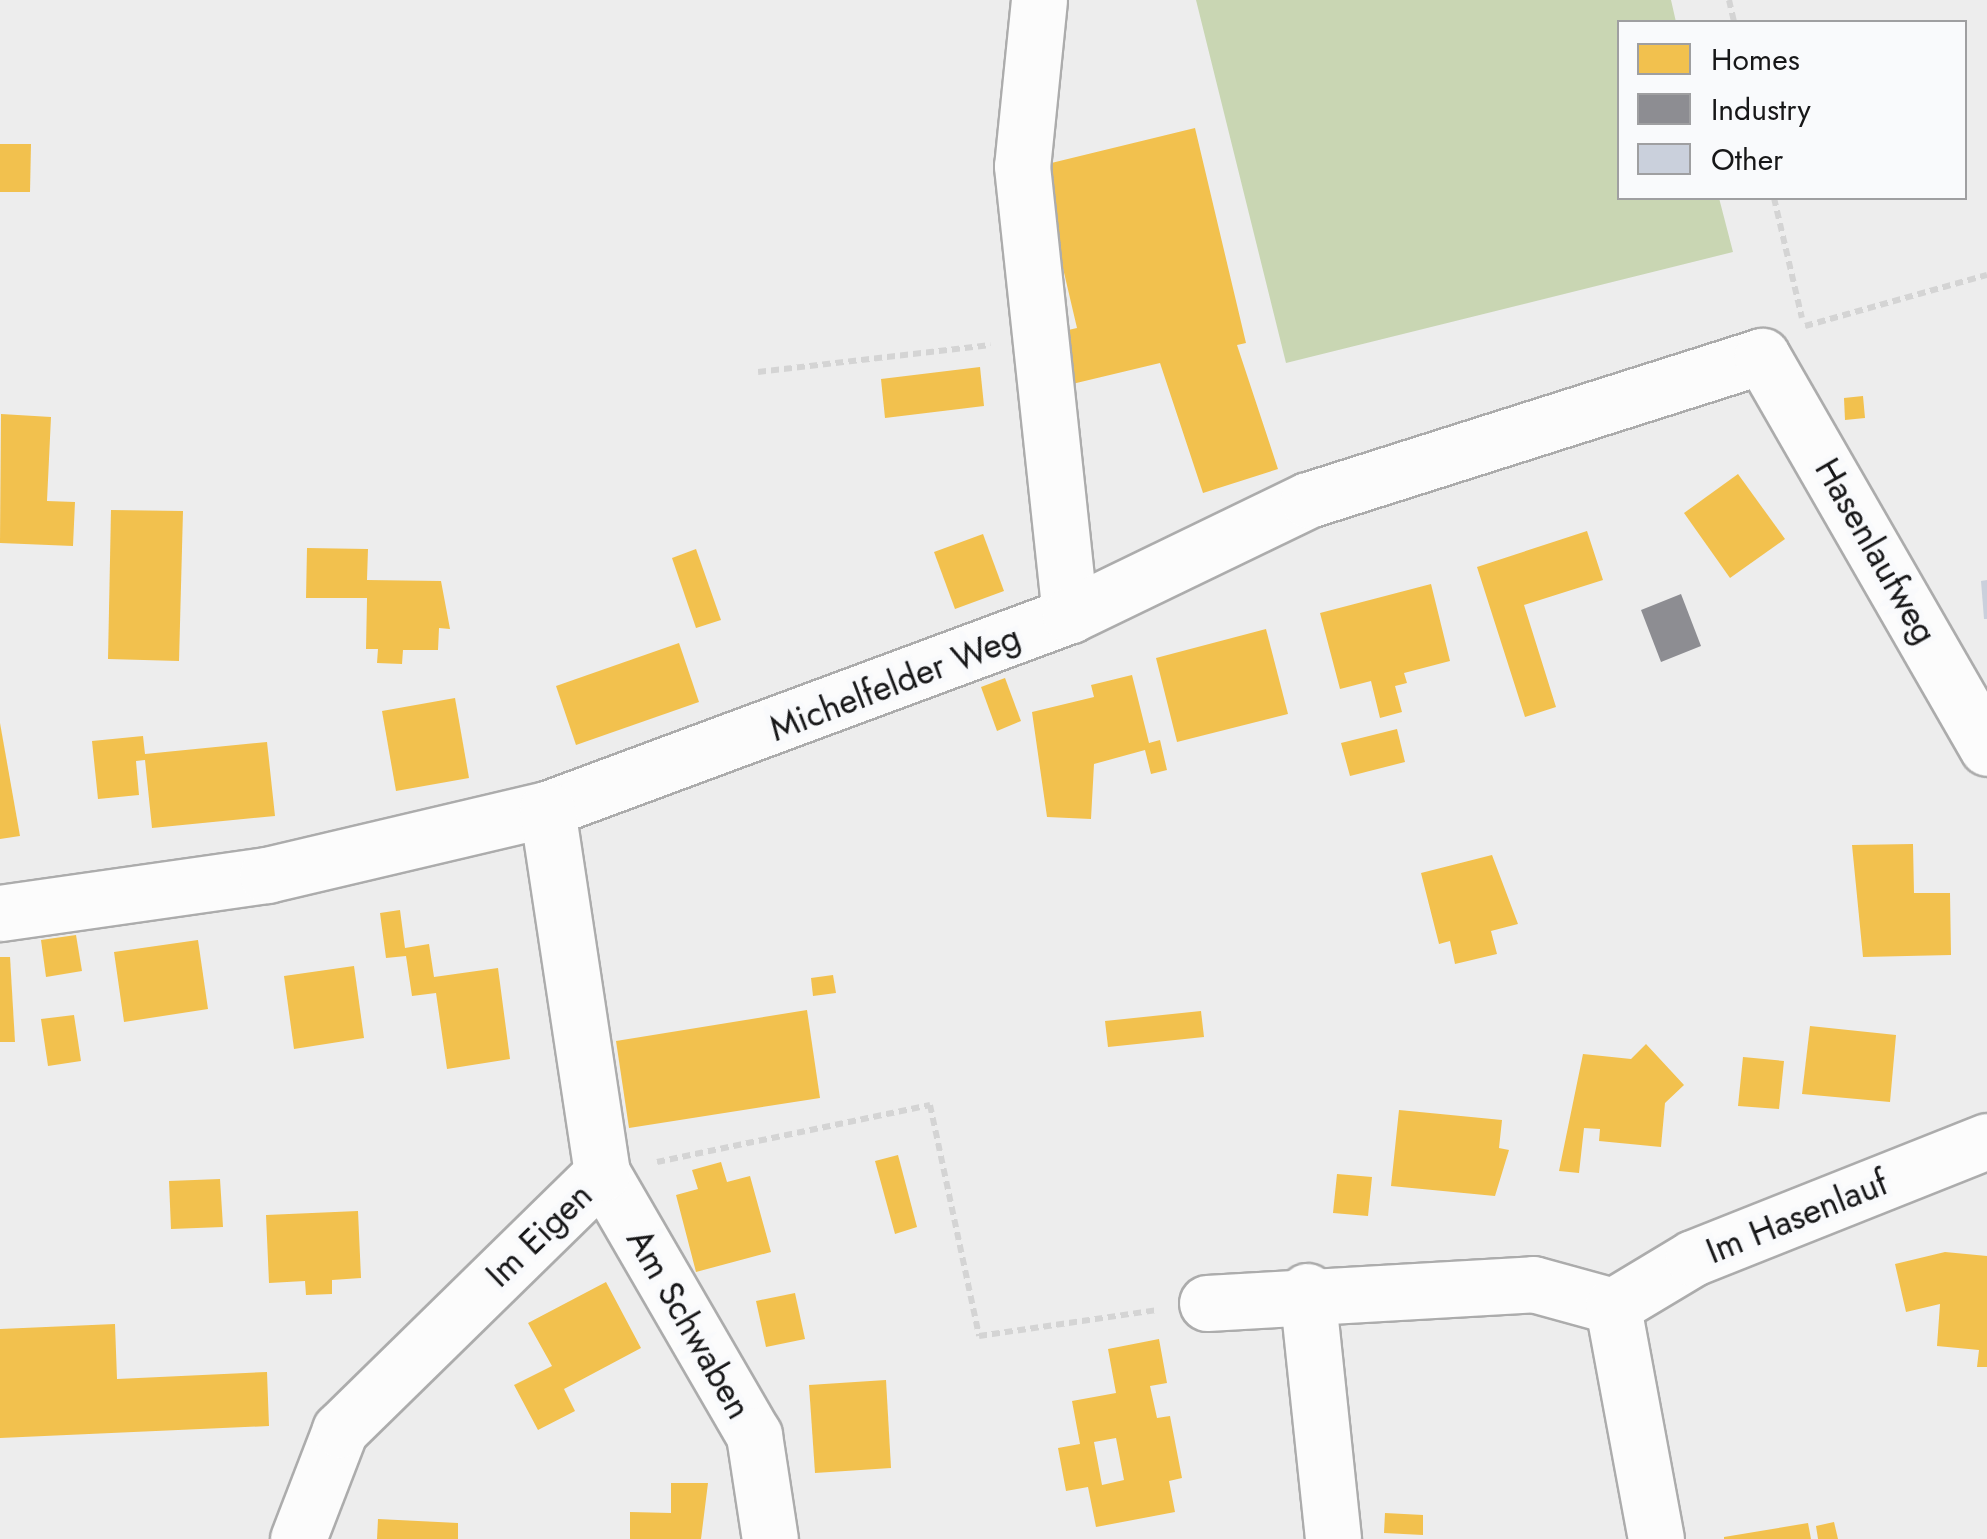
<!DOCTYPE html>
<style>
body{margin:0}
#map{position:relative;width:1987px;height:1539px;overflow:hidden;background:#ededed;font-family:Jost,sans-serif}
div>[style]{position:absolute}
.green>*{inset:0;background:#c9d6b3}
.homes>*{inset:0;background:#f2c14e}
.industry>*{inset:0;background:#8d8d92}
.building>*{inset:0;background:#cad0dc}
.path>*{height:6px;margin-top:-3px;transform-origin:0;background:repeating-linear-gradient(90deg,#d4d4d4 0 8px,transparent 0 13px)}
.roads{filter:drop-shadow(2px 0 #acacac) drop-shadow(-2px 0 #acacac) drop-shadow(0 2px #acacac) drop-shadow(0 -2px #acacac)}
.minor>*{height:55px;margin:-27.5px;padding:0 27.5px;transform-origin:27.5px;border-radius:27.5px;background:#fcfcfc}
span{translate:-50% -50%;white-space:nowrap;text-align:center;line-height:1.15;-webkit-text-stroke:10px #f9fafc;paint-order:stroke}
.street-label{font-size:35px;color:#171718}
.legend{position:absolute;left:1617px;top:20px;width:350px;height:180px;box-sizing:border-box;background:#f9fafc;border:2px solid #9f9fa1;margin:0;padding:12px 18px;list-style:none;font-size:30px;color:#171718}
.legend li{display:flex;align-items:center;gap:20px;height:50px}
.legend b{width:50px;border:2px solid #9f9fa1}
</style>
<div id="map">
<div class="green">
<div style="clip-path:polygon(1196px 0,1671px 0,1676px 22px,1620px 22px,1620px 198px,1719px 198px,1733px 252px,1286px 363px)"></div>
</div>
<div class="homes">
<div style="clip-path:polygon(1195px 128px,1246px 343px,1237px 345px,1278px 469px,1203px 493px,1160px 363px,1068px 385px,1055px 333px,1077px 328px,1039px 166px)"></div>
<div style="clip-path:polygon(0 144px,31px 144px,30px 192px,0 192px)"></div>
<div style="clip-path:polygon(980px 367px,984px 406px,885px 418px,881px 379px)"></div>
<div style="clip-path:polygon(1863px 396px,1865px 418px,1845px 420px,1844px 398px)"></div>
<div style="clip-path:polygon(1px 414px,51px 417px,47px 501px,75px 502px,73px 546px,0 543px)"></div>
<div style="clip-path:polygon(1738px 474px,1785px 539px,1730px 578px,1684px 513px)"></div>
<div style="clip-path:polygon(111px 510px,183px 511px,179px 661px,108px 659px)"></div>
<div style="clip-path:polygon(1587px 531px,1603px 580px,1524px 605px,1556px 707px,1525px 717px,1477px 567px)"></div>
<div style="clip-path:polygon(983px 534px,1004px 591px,955px 609px,934px 552px)"></div>
<div style="clip-path:polygon(307px 548px,368px 549px,367px 580px,441px 581px,450px 629px,439px 628px,438px 650px,403px 650px,402px 664px,377px 663px,378px 649px,366px 649px,367px 598px,306px 598px)"></div>
<div style="clip-path:polygon(696px 549px,721px 620px,696px 628px,672px 558px)"></div>
<div style="clip-path:polygon(1431px 584px,1450px 661px,1404px 673px,1407px 683px,1395px 686px,1402px 712px,1380px 718px,1371px 681px,1340px 689px,1320px 613px)"></div>
<div style="clip-path:polygon(1266px 629px,1288px 714px,1177px 742px,1156px 658px)"></div>
<div style="clip-path:polygon(679px 643px,699px 702px,576px 745px,556px 686px)"></div>
<div style="clip-path:polygon(1132px 675px,1149px 743px,1160px 740px,1167px 770px,1151px 774px,1145px 750px,1094px 764px,1091px 819px,1047px 817px,1032px 712px,1094px 697px,1091px 685px)"></div>
<div style="clip-path:polygon(1005px 678px,1021px 721px,997px 731px,981px 687px)"></div>
<div style="clip-path:polygon(455px 698px,469px 778px,396px 791px,382px 711px)"></div>
<div style="clip-path:polygon(0 723px,20px 836px,0 839px)"></div>
<div style="clip-path:polygon(1397px 729px,1405px 762px,1350px 776px,1341px 743px)"></div>
<div style="clip-path:polygon(143px 736px,145px 754px,267px 742px,275px 816px,152px 828px,145px 760px,136px 761px,139px 795px,98px 799px,92px 741px)"></div>
<div style="clip-path:polygon(1913px 844px,1914px 893px,1950px 893px,1951px 955px,1863px 957px,1852px 845px)"></div>
<div style="clip-path:polygon(1492px 855px,1518px 924px,1491px 931px,1497px 954px,1455px 964px,1450px 941px,1439px 944px,1421px 873px)"></div>
<div style="clip-path:polygon(400px 910px,405px 948px,429px 944px,434px 977px,498px 968px,510px 1059px,447px 1069px,436px 993px,412px 996px,406px 956px,386px 958px,380px 913px)"></div>
<div style="clip-path:polygon(76px 935px,82px 971px,46px 977px,41px 940px)"></div>
<div style="clip-path:polygon(198px 940px,208px 1009px,124px 1022px,114px 952px)"></div>
<div style="clip-path:polygon(0 957px,10px 957px,15px 1042px,0 1042px)"></div>
<div style="clip-path:polygon(354px 966px,364px 1038px,294px 1049px,284px 976px)"></div>
<div style="clip-path:polygon(833px 975px,836px 993px,813px 996px,811px 978px)"></div>
<div style="clip-path:polygon(807px 1010px,820px 1098px,629px 1128px,616px 1041px)"></div>
<div style="clip-path:polygon(1201px 1011px,1204px 1037px,1108px 1047px,1105px 1021px)"></div>
<div style="clip-path:polygon(74px 1015px,81px 1061px,48px 1066px,41px 1019px)"></div>
<div style="clip-path:polygon(1810px 1026px,1896px 1035px,1890px 1102px,1802px 1094px)"></div>
<div style="clip-path:polygon(1646px 1044px,1684px 1085px,1665px 1103px,1661px 1147px,1599px 1141px,1600px 1129px,1584px 1128px,1579px 1173px,1559px 1171px,1583px 1054px,1631px 1059px)"></div>
<div style="clip-path:polygon(1743px 1057px,1784px 1061px,1779px 1109px,1738px 1106px)"></div>
<div style="clip-path:polygon(1399px 1110px,1502px 1120px,1499px 1148px,1509px 1150px,1495px 1196px,1391px 1186px)"></div>
<div style="clip-path:polygon(898px 1155px,917px 1227px,895px 1234px,875px 1161px)"></div>
<div style="clip-path:polygon(721px 1162px,727px 1182px,750px 1176px,771px 1252px,696px 1272px,676px 1195px,698px 1189px,692px 1170px)"></div>
<div style="clip-path:polygon(1337px 1174px,1372px 1177px,1368px 1216px,1333px 1213px)"></div>
<div style="clip-path:polygon(220px 1179px,223px 1227px,171px 1229px,169px 1181px)"></div>
<div style="clip-path:polygon(358px 1211px,361px 1278px,332px 1280px,332px 1294px,306px 1295px,305px 1281px,269px 1283px,266px 1215px)"></div>
<div style="clip-path:polygon(1945px 1252px,1987px 1256px,1987px 1367px,1977px 1367px,1979px 1350px,1937px 1346px,1940px 1304px,1906px 1312px,1895px 1264px)"></div>
<div style="clip-path:polygon(606px 1282px,641px 1348px,564px 1389px,575px 1411px,538px 1430px,514px 1385px,552px 1366px,528px 1323px)"></div>
<div style="clip-path:polygon(795px 1293px,805px 1339px,766px 1347px,756px 1301px)"></div>
<div style="clip-path:polygon(115px 1324px,117px 1379px,267px 1372px,269px 1426px,0 1438px,0 1329px)"></div>
<div style="clip-path:polygon(evenodd,1159px 1339px,1167px 1383px,1150px 1386px,1157px 1418px,1170px 1416px,1182px 1478px,1169px 1481px,1175px 1512px,1096px 1527px,1088px 1487px,1066px 1491px,1058px 1448px,1080px 1444px,1072px 1401px,1116px 1393px,1108px 1349px,1159px 1339px,1116px 1438px,1124px 1480px,1102px 1485px,1094px 1442px,1116px 1438px)"></div>
<div style="clip-path:polygon(886px 1380px,891px 1468px,815px 1473px,809px 1385px)"></div>
<div style="clip-path:polygon(671px 1483px,708px 1483px,701px 1539px,630px 1539px,630px 1512px,671px 1513px)"></div>
<div style="clip-path:polygon(1385px 1513px,1423px 1515px,1423px 1535px,1384px 1533px)"></div>
<div style="clip-path:polygon(378px 1519px,458px 1523px,458px 1539px,377px 1539px)"></div>
<div style="clip-path:polygon(1834px 1522px,1838px 1539px,1818px 1539px,1816px 1526px)"></div>
<div style="clip-path:polygon(1808px 1523px,1811px 1539px,1724px 1539px,1724px 1537px)"></div>
</div>
<div class="industry">
<div style="clip-path:polygon(1681px 594px,1701px 646px,1661px 662px,1641px 610px)"></div>
</div>
<div class="building">
<div style="clip-path:polygon(1987px 580px,1987px 619px,1984px 619px,1981px 581px)"></div>
</div>
<div class="path">
<div style="left:1729px;top:0;width:23px;rotate:77deg"></div>
<div style="left:1774px;top:198px;width:123px;rotate:76.9deg"></div>
<div style="left:1805px;top:326px;width:189px;rotate:-15.7deg"></div>
<div style="left:758px;top:372px;width:234px;rotate:-6.6deg"></div>
<div style="left:657px;top:1162px;width:279px;rotate:-11.8deg"></div>
<div style="left:930px;top:1105px;width:236px;rotate:78deg"></div>
<div style="left:979px;top:1336px;width:181px;rotate:-8.3deg"></div>
</div>
<div class="roads">
<div class="minor">
<div style="left:1039px;top:0;width:167px;rotate:95.8deg"></div>
<div style="left:1022px;top:166px;width:452px;rotate:83.9deg"></div>
<div style="left:0;top:913px;width:270px;rotate:-8.1deg"></div>
<div style="left:267px;top:875px;width:288px;rotate:-13.3deg"></div>
<div style="left:547px;top:809px;width:558px;rotate:-20.35deg"></div>
<div style="left:1070px;top:615px;width:264px;rotate:-25.8deg"></div>
<div style="left:1308px;top:500px;width:476px;rotate:-17.6deg"></div>
<div style="left:1762px;top:356px;width:452px;rotate:60.1deg"></div>
<div style="left:602px;top:1173px;width:303px;rotate:59.9deg"></div>
<div style="left:754px;top:1435px;width:105px;rotate:81.3deg"></div>
<div style="left:1307px;top:1291px;width:249px;rotate:84deg"></div>
<div style="left:1207px;top:1303px;width:327px;rotate:-3.3deg"></div>
<div style="left:1533px;top:1284px;width:83px;rotate:15.4deg"></div>
<div style="left:298px;top:1539px;width:117px;rotate:-68.9deg"></div>
<div style="left:340px;top:1430px;width:367px;rotate:-44.4deg"></div>
<div style="left:602px;top:1173px;width:368px;rotate:-98.6deg"></div>
<div style="left:1656px;top:1539px;width:237px;rotate:-100.5deg"></div>
<div style="left:1613px;top:1306px;width:93px;rotate:-31deg"></div>
<div style="left:1693px;top:1258px;width:316px;rotate:-21.7deg"></div>
</div>
</div>
<div class="street-label">
<span style="left:1876px;top:551px;rotate:60deg">Hasenlaufweg</span>
<span style="left:895px;top:683px;rotate:-21deg">Michelfelder Weg</span>
<span style="left:1797px;top:1217px;rotate:-22deg">Im Hasenlauf</span>
<span style="left:539px;top:1235px;rotate:-44deg">Im Eigen</span>
<span style="left:689px;top:1324px;rotate:60deg">Am Schwaben</span>
</div>
<ul class="legend">
<li><b style="height:28px;background:#f2c14e"></b>Homes</li>
<li><b style="height:28px;background:#8d8d92"></b>Industry</li>
<li><b style="height:28px;background:#cad0dc"></b>Other</li>
</ul>
</div>
